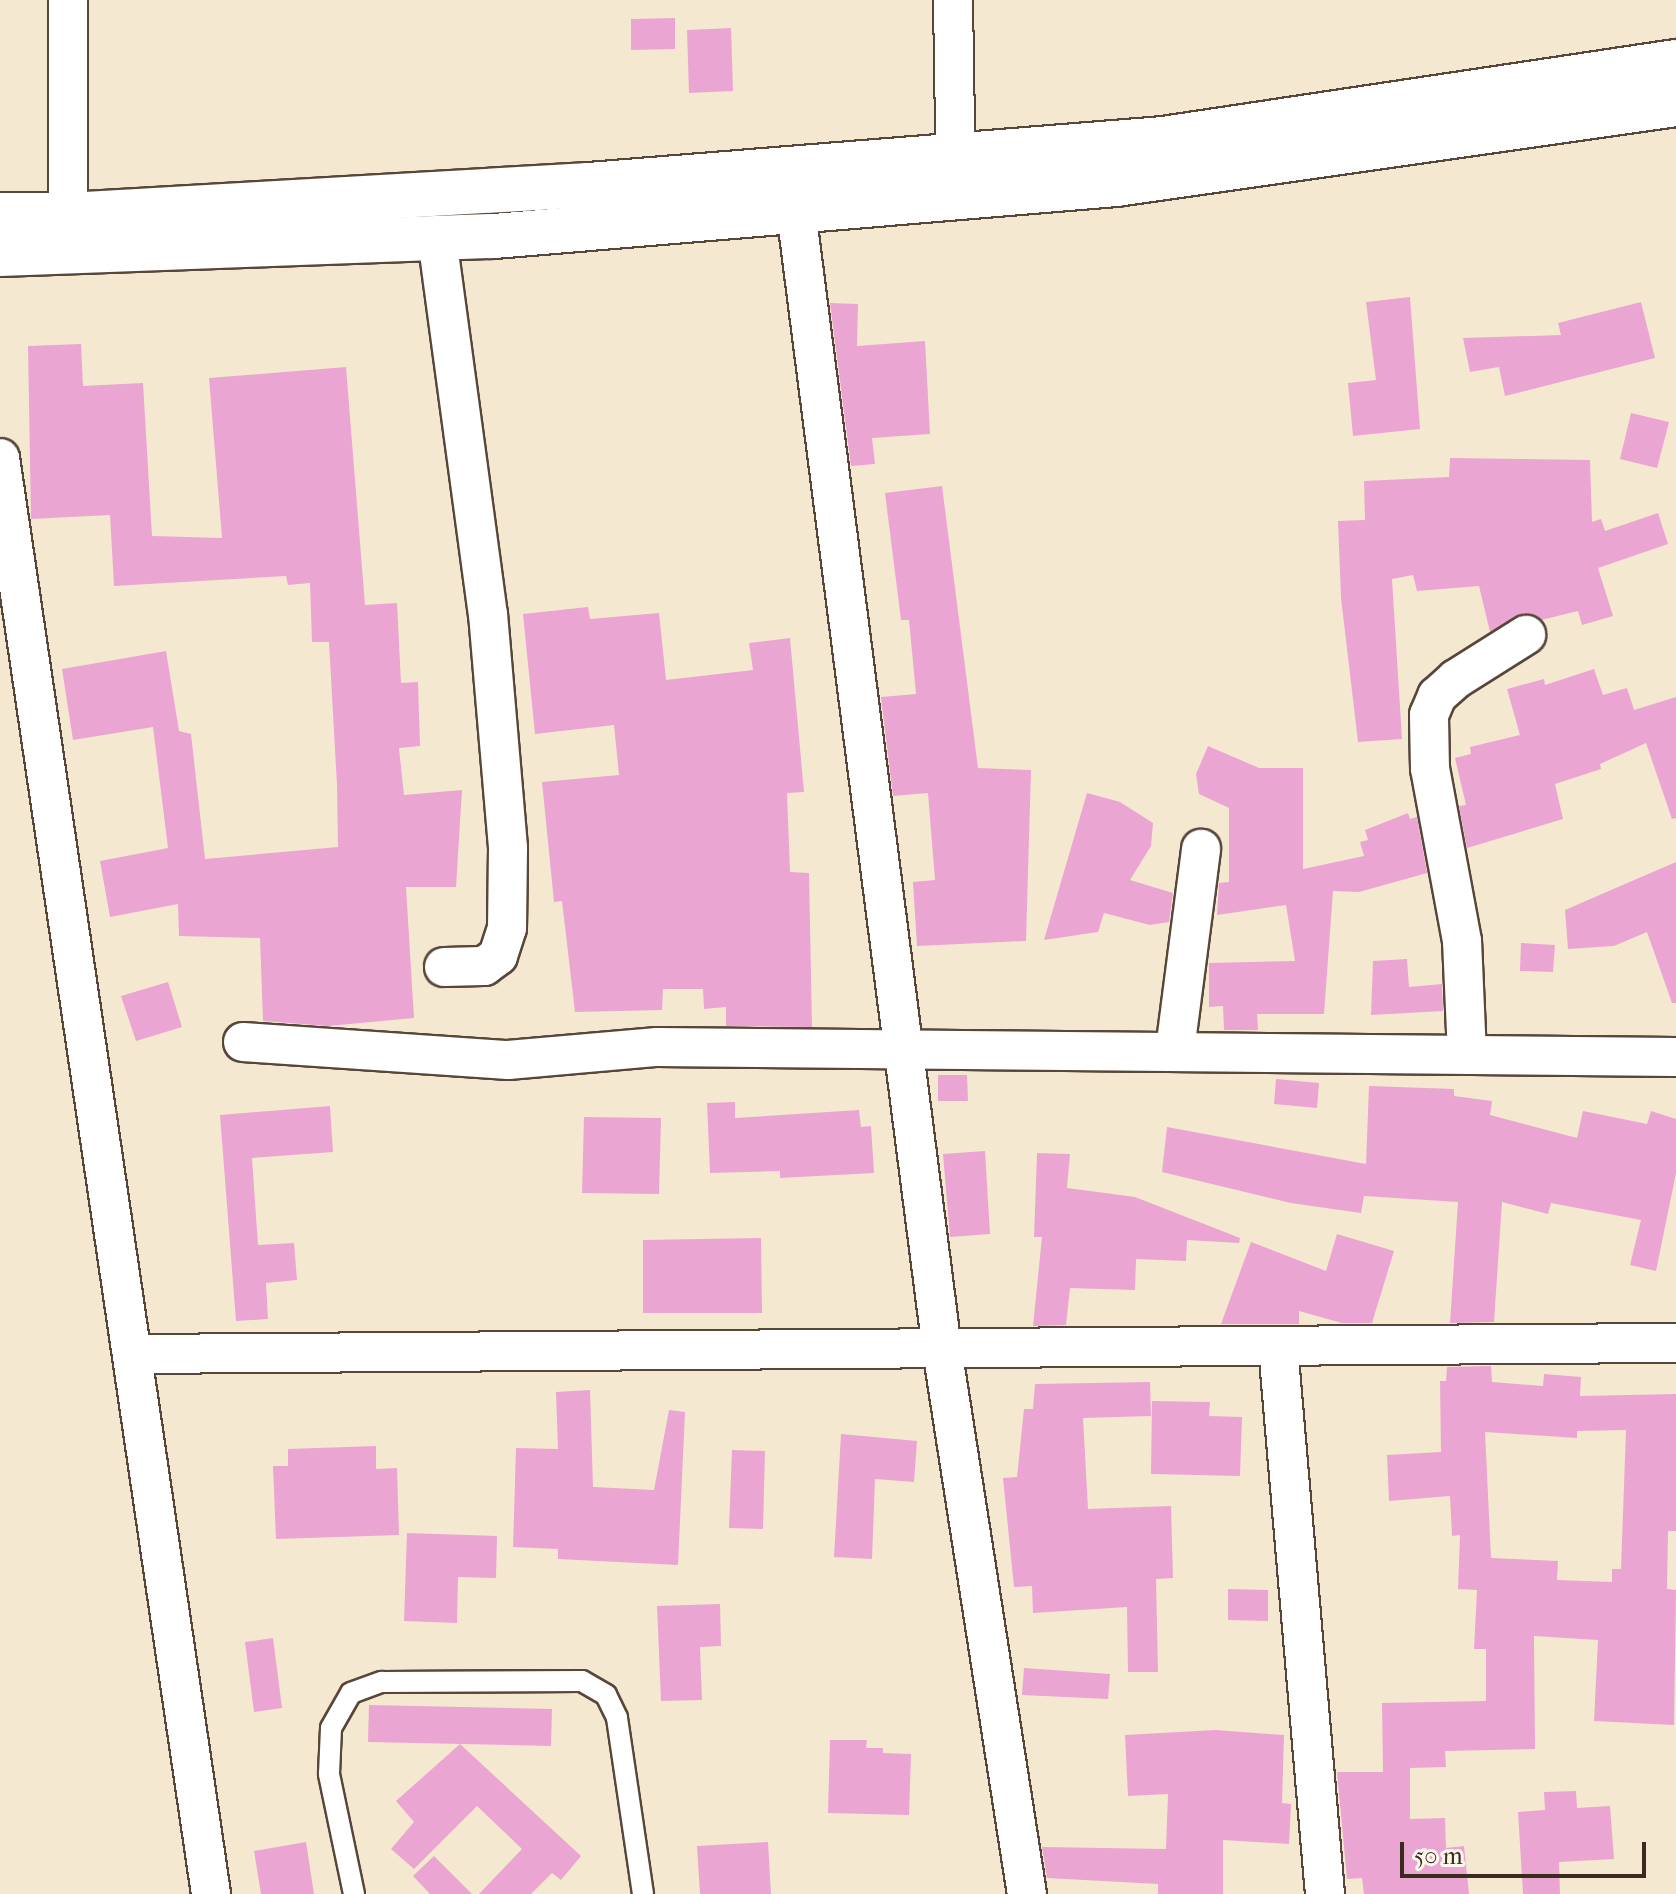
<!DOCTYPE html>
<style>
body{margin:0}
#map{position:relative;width:1676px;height:1894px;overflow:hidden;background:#f5e8d1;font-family:"IM FELL French Canon",serif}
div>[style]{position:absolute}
.building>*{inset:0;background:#eba5d2}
.roads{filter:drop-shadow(2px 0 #574639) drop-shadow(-2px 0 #574639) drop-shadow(0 2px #574639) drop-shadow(0 -2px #574639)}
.service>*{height:20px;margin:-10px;padding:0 10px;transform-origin:10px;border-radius:10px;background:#fff}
.minor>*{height:38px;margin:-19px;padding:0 19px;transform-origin:19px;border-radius:19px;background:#fff}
.secondary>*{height:44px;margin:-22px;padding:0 22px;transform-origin:22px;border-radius:22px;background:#fff}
span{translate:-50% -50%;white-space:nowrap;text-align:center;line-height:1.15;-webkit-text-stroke:6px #fbf7ec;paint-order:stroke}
.scale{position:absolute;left:1400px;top:1842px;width:246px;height:36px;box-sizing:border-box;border:4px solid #3b2a1e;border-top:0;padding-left:10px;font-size:24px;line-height:28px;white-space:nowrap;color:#3b2a1e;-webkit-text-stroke:6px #fbf7ec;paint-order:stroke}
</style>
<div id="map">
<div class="building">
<div style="clip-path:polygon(675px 18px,675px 49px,631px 50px,631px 19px)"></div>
<div style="clip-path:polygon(731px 28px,733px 91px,689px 93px,687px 30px)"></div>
<div style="clip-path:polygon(1410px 297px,1420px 429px,1353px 436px,1348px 383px,1376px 380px,1366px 302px)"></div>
<div style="clip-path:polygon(1641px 302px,1655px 358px,1505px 396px,1499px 367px,1470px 372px,1463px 338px,1561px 335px,1558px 323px)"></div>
<div style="clip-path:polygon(830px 303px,858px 304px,857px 346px,925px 341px,930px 434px,872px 438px,875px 464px,851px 466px)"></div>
<div style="clip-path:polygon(81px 344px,83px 386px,143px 383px,152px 536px,222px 538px,209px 378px,346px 367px,365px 605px,397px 603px,401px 683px,418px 682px,420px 746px,399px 748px,404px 795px,462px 790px,456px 887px,406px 887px,414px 1018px,328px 1026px,263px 1021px,260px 938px,179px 936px,178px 904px,110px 917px,100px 861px,168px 848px,153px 727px,73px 740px,62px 669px,166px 651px,179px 731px,191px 734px,205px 859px,338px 847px,337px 785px,329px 642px,312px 642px,310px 583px,288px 585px,286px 576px,114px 586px,110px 515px,31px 519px,28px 346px)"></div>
<div style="clip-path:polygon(1631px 413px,1669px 422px,1657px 468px,1620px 459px)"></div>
<div style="clip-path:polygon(1450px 458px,1590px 460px,1592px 522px,1601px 519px,1605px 531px,1658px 513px,1668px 544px,1598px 568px,1613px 616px,1582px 625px,1578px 611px,1541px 620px,1524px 613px,1490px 632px,1479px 586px,1417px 591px,1413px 575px,1392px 579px,1402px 739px,1358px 742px,1341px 598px,1338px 521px,1365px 520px,1364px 481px,1449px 477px)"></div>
<div style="clip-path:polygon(942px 486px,978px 768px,1031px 770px,1026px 941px,917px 946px,913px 882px,935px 880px,928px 793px,893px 796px,881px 697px,916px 694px,909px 620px,901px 620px,885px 493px)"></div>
<div style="clip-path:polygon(588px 607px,590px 619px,659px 613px,666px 680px,753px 670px,749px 643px,790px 638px,804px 792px,787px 793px,790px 872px,809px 873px,812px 1027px,726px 1026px,726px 1007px,704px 1009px,703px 989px,663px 989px,662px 1010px,575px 1012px,562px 901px,554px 902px,542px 782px,619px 775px,614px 725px,535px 734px,523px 614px)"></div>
<div style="clip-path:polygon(1594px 669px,1603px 695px,1627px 688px,1634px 710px,1676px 697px,1676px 818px,1672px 819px,1646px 743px,1600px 764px,1601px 769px,1555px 784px,1563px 819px,1467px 848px,1459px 806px,1466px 805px,1455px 758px,1471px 754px,1470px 747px,1520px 735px,1507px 689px,1544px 679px,1545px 685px)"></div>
<div style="clip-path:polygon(1208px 746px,1259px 768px,1303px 768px,1303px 869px,1364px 856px,1360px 842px,1368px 840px,1365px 830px,1408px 813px,1410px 819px,1417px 817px,1427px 873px,1359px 892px,1333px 891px,1324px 1014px,1257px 1014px,1258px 1030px,1224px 1030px,1223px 1006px,1209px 1007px,1209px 963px,1295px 961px,1286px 905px,1217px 915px,1219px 883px,1229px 882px,1229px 808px,1199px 794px,1196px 774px)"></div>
<div style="clip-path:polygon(1087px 793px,1120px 802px,1153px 823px,1151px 846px,1130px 880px,1173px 893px,1169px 922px,1150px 925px,1104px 913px,1098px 932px,1044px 940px)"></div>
<div style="clip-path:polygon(1676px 862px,1676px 1003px,1672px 1003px,1647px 932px,1614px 946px,1568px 949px,1565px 910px)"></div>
<div style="clip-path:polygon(1521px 943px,1555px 945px,1553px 972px,1520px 971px)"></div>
<div style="clip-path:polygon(1407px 959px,1409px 987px,1442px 984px,1443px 1011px,1371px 1015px,1373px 961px)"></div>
<div style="clip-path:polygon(168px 982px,182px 1027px,136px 1041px,121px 996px)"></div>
<div style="clip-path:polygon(938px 1075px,967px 1075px,968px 1101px,938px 1101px)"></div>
<div style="clip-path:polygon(1276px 1079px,1319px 1083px,1317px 1108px,1274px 1104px)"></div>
<div style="clip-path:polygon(1369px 1086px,1454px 1089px,1454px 1096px,1492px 1101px,1490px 1115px,1577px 1138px,1583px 1111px,1647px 1124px,1651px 1111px,1676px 1119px,1676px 1173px,1656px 1271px,1630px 1265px,1641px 1220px,1551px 1203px,1548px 1214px,1502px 1202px,1494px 1322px,1450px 1323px,1458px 1202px,1364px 1196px,1361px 1213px,1291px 1203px,1162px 1172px,1167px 1127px,1366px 1164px)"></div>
<div style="clip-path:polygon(735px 1102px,735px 1118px,859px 1110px,861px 1127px,871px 1126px,874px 1173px,780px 1178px,780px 1171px,710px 1173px,707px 1103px)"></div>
<div style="clip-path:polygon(330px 1106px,333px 1152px,252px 1158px,258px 1245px,294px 1243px,297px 1280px,266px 1283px,268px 1319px,236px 1321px,220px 1115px)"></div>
<div style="clip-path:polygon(584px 1117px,661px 1118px,659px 1194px,582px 1193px)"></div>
<div style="clip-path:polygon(985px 1151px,990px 1234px,950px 1237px,943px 1154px)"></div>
<div style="clip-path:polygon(1037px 1153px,1070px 1154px,1067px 1188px,1135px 1197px,1240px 1238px,1239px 1243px,1187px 1240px,1186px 1261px,1136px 1259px,1135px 1290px,1070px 1288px,1066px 1325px,1033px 1326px,1042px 1237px,1034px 1237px)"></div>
<div style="clip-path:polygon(1337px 1234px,1394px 1251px,1372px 1323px,1342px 1323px,1299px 1311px,1299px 1324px,1221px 1324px,1251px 1242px,1326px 1271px)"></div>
<div style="clip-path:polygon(761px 1238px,762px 1313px,643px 1313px,643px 1240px)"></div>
<div style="clip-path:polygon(evenodd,1491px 1366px,1492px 1382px,1543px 1386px,1544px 1374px,1581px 1377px,1580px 1396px,1676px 1394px,1676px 1531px,1668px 1531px,1667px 1589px,1676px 1590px,1674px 1725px,1594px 1721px,1598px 1640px,1534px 1636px,1535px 1749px,1445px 1751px,1446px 1767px,1410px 1768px,1410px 1819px,1445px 1818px,1446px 1848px,1464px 1846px,1469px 1894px,1364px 1894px,1362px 1878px,1347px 1879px,1337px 1772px,1383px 1772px,1382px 1703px,1486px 1701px,1486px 1649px,1474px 1649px,1477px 1590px,1458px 1589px,1460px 1535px,1452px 1536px,1450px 1496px,1389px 1501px,1387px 1455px,1441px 1452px,1440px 1381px,1446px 1381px,1447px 1367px,1491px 1366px,1626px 1430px,1621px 1569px,1612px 1569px,1612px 1582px,1557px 1580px,1558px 1561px,1491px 1558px,1485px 1432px,1577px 1438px,1577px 1431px,1626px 1430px)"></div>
<div style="clip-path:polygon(1150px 1382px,1151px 1416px,1083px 1418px,1088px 1509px,1171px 1506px,1173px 1578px,1156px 1579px,1158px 1672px,1128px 1672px,1127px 1607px,1033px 1613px,1032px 1586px,1014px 1587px,1003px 1478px,1017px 1477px,1024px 1409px,1033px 1409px,1035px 1384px)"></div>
<div style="clip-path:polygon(590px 1390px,593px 1487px,654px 1490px,669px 1410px,685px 1412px,678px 1565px,558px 1559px,558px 1549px,513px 1547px,516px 1448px,558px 1449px,556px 1392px)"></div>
<div style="clip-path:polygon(1152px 1401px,1210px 1402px,1209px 1416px,1242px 1417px,1240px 1476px,1151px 1474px)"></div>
<div style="clip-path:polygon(841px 1434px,917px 1441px,914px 1482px,875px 1479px,872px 1559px,834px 1557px)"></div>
<div style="clip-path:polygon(376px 1446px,376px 1469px,397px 1468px,399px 1535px,276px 1539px,273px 1466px,288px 1466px,288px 1449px)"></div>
<div style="clip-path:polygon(732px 1450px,765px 1451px,763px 1529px,729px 1528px)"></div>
<div style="clip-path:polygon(407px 1533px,497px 1536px,496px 1578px,458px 1577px,457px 1623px,404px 1621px)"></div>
<div style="clip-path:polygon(1228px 1589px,1268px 1590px,1268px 1621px,1228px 1620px)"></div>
<div style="clip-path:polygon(720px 1604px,721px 1646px,700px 1647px,702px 1700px,661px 1701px,657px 1606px)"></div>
<div style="clip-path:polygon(273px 1638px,282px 1708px,254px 1712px,245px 1642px)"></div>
<div style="clip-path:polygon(1024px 1668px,1110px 1674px,1108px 1699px,1022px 1695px)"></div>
<div style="clip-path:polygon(369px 1705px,552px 1709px,551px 1746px,368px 1742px)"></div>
<div style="clip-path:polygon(1215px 1730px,1284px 1735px,1282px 1803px,1291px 1804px,1289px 1844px,1223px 1840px,1223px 1894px,1158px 1894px,1158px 1884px,1047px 1878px,1042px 1847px,1166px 1849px,1168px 1794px,1128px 1796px,1125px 1735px)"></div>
<div style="clip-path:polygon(830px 1740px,867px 1740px,866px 1748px,883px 1748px,883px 1753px,911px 1754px,909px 1815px,828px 1813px)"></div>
<div style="clip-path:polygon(460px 1744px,581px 1856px,561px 1880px,552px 1873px,531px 1894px,479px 1894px,522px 1849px,477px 1806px,414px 1869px,391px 1849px,414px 1822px,396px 1801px)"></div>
<div style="clip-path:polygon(1576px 1791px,1577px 1808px,1610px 1806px,1614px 1859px,1559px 1862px,1560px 1894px,1523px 1894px,1518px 1812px,1545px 1810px,1544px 1792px)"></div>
<div style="clip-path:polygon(306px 1842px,314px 1894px,261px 1894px,254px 1851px)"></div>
<div style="clip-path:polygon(768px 1842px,771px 1894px,700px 1894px,697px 1846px)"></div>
<div style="clip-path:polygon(434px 1856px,472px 1894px,430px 1894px,413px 1876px)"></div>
</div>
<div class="roads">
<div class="service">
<div style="left:354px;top:1894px;width:123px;rotate:-101.8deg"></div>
<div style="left:329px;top:1774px;width:46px;rotate:-87.5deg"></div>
<div style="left:331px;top:1728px;width:40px;rotate:-60.3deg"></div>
<div style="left:351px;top:1693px;width:33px;rotate:-20deg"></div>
<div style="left:382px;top:1682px;width:200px;rotate:-0.3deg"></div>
<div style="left:582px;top:1681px;width:28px;rotate:30deg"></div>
<div style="left:606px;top:1695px;width:25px;rotate:64deg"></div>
<div style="left:617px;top:1718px;width:178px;rotate:81.6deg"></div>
</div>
<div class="minor">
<div style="left:68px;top:0;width:215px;rotate:90deg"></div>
<div style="left:953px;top:0;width:185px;rotate:89.1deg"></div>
<div style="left:796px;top:211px;width:1147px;rotate:82.69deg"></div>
<div style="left:942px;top:1349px;width:552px;rotate:81.14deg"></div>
<div style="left:437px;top:238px;width:379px;rotate:82.3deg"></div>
<div style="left:488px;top:614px;width:235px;rotate:85.1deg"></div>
<div style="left:508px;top:848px;width:80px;rotate:90.7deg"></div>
<div style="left:507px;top:928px;width:29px;rotate:108deg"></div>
<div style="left:498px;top:956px;width:17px;rotate:144deg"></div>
<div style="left:484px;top:966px;width:40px;rotate:178.6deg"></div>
<div style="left:0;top:458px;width:1451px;rotate:81.64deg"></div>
<div style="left:243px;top:1042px;width:266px;rotate:3.9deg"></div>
<div style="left:508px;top:1060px;width:150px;rotate:-5deg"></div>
<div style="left:657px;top:1047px;width:1019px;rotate:0.56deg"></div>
<div style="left:1175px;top:1050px;width:203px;rotate:-82.6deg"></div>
<div style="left:1467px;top:1055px;width:114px;rotate:-92.5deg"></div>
<div style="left:1462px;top:941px;width:175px;rotate:-100.5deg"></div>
<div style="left:1430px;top:769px;width:54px;rotate:-91.1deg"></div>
<div style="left:1429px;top:715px;width:21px;rotate:-67deg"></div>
<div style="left:1437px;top:696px;width:25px;rotate:-42deg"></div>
<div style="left:1456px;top:679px;width:83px;rotate:-32.2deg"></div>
<div style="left:1278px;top:1347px;width:549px;rotate:85.09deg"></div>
<div style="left:132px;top:1354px;width:1544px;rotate:-0.41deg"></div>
</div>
<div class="secondary">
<div style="left:0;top:215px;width:68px"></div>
<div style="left:68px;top:215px;width:522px;rotate:-3.3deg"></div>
<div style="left:589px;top:185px;width:576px;rotate:-4.58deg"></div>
<div style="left:1163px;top:139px;width:519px;rotate:-8.54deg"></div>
<div style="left:0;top:254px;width:494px;rotate:-2.1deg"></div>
<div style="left:494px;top:236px;width:624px;rotate:-4.78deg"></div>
<div style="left:1116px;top:184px;width:566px;rotate:-8.13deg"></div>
</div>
</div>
<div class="scale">50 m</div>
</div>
